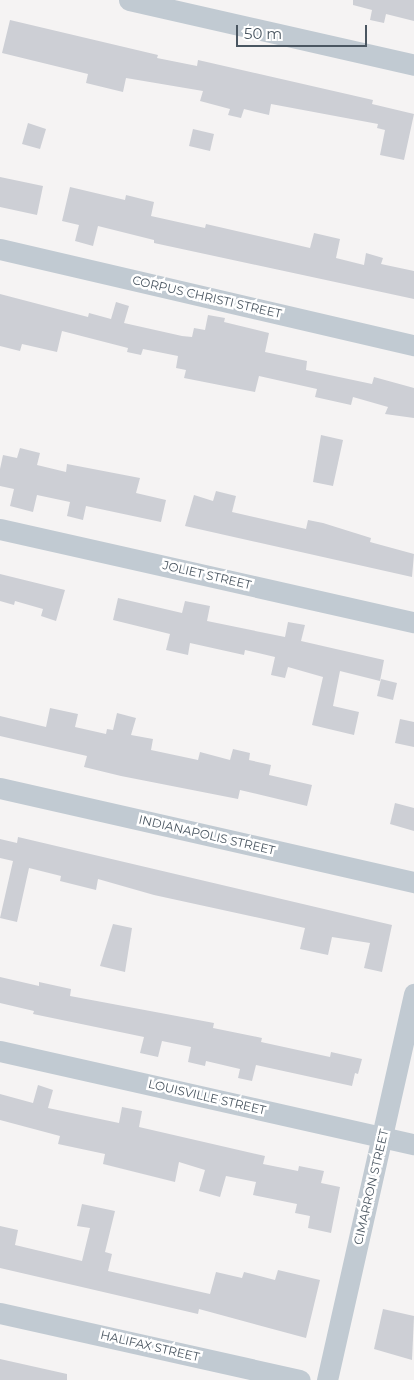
<!DOCTYPE html>
<style>
body{margin:0}
#map{position:relative;width:414px;height:1380px;overflow:hidden;background:#f5f3f3;font-family:Montserrat,sans-serif}
div>[style]{position:absolute}
.building>*{inset:0;background:#cdcfd5}
.minor>*{height:21px;margin:-10.5px;padding:0 10.5px;transform-origin:10.5px;border-radius:10.5px;background:#c1cad2}
span{translate:-50% -50%;white-space:nowrap;text-align:center;line-height:1.15;-webkit-text-stroke:5px #fff;paint-order:stroke}
.street-label{font-size:12px;color:#4a5661}
.scale{position:absolute;left:236px;top:25px;width:131px;height:22px;box-sizing:border-box;border:2px solid #4a5661;border-top:0;padding-left:6px;font-size:15px;line-height:18px;white-space:nowrap;color:#4a5661;-webkit-text-stroke:4px #fff;paint-order:stroke}
</style>
<div id="map">
<div class="building">
<div style="clip-path:polygon(353px 0,414px 0,414px 21px,386px 14px,384px 23px,370px 20px,372px 10px,353px 5px)"></div>
<div style="clip-path:polygon(10px 20px,158px 55px,157px 58px,197px 66px,198px 60px,373px 100px,372px 104px,414px 114px,404px 160px,380px 155px,385px 130px,377px 128px,378px 124px,271px 104px,269px 115px,244px 109px,241px 118px,228px 115px,230px 109px,200px 101px,203px 91px,126px 78px,123px 92px,86px 83px,88px 74px,2px 53px)"></div>
<div style="clip-path:polygon(28px 123px,46px 129px,40px 149px,22px 144px)"></div>
<div style="clip-path:polygon(193px 129px,214px 134px,210px 151px,189px 146px)"></div>
<div style="clip-path:polygon(0 177px,43px 186px,37px 215px,0 207px)"></div>
<div style="clip-path:polygon(70px 187px,125px 200px,126px 195px,154px 202px,151px 216px,205px 228px,206px 224px,310px 248px,314px 233px,340px 239px,336px 258px,364px 265px,366px 253px,383px 258px,381px 264px,414px 271px,414px 299px,154px 243px,154px 240px,98px 226px,93px 246px,75px 241px,79px 225px,62px 221px)"></div>
<div style="clip-path:polygon(0 294px,88px 317px,89px 313px,111px 319px,116px 302px,129px 306px,124px 323px,182px 336px,192px 337px,194px 328px,205px 330px,208px 315px,225px 318px,224px 322px,269px 333px,265px 352px,307px 361px,306px 370px,372px 384px,374px 377px,414px 388px,414px 418px,385px 414px,388px 407px,353px 397px,351px 405px,315px 397px,317px 389px,259px 376px,255px 392px,184px 378px,186px 370px,176px 368px,178px 356px,143px 349px,141px 355px,127px 352px,128px 348px,62px 331px,57px 352px,22px 344px,20px 351px,0 346px)"></div>
<div style="clip-path:polygon(321px 435px,343px 440px,333px 486px,313px 482px)"></div>
<div style="clip-path:polygon(20px 448px,40px 453px,37px 465px,66px 472px,67px 464px,140px 478px,136px 493px,166px 500px,161px 522px,86px 506px,83px 520px,67px 516px,70px 502px,37px 495px,33px 512px,10px 506px,14px 489px,0 486px,0 469px,3px 455px,17px 458px)"></div>
<div style="clip-path:polygon(216px 491px,236px 496px,232px 512px,306px 529px,308px 520px,323px 523px,371px 538px,370px 542px,414px 554px,412px 577px,185px 526px,194px 495px,213px 501px)"></div>
<div style="clip-path:polygon(0 574px,65px 590px,56px 621px,41px 616px,43px 609px,15px 601px,14px 605px,0 601px)"></div>
<div style="clip-path:polygon(118px 598px,182px 613px,185px 601px,210px 606px,207px 621px,285px 637px,288px 622px,305px 625px,301px 641px,384px 660px,380px 681px,340px 671px,333px 706px,359px 712px,354px 735px,312px 725px,323px 677px,288px 667px,285px 678px,271px 675px,275px 657px,245px 650px,244px 655px,190px 643px,188px 655px,166px 650px,170px 634px,113px 620px)"></div>
<div style="clip-path:polygon(381px 679px,397px 683px,393px 700px,377px 696px)"></div>
<div style="clip-path:polygon(50px 708px,78px 714px,75px 727px,106px 734px,107px 729px,113px 730px,117px 713px,136px 718px,131px 735px,153px 739px,151px 750px,198px 760px,200px 752px,230px 760px,233px 749px,250px 753px,249px 760px,271px 765px,269px 775px,312px 785px,307px 806px,240px 790px,238px 799px,121px 776px,84px 767px,87px 756px,0 736px,0 716px,46px 727px)"></div>
<div style="clip-path:polygon(400px 719px,414px 722px,414px 747px,395px 743px)"></div>
<div style="clip-path:polygon(395px 803px,414px 808px,414px 831px,390px 824px)"></div>
<div style="clip-path:polygon(18px 837px,392px 925px,382px 972px,364px 968px,370px 943px,332px 937px,328px 955px,300px 949px,305px 928px,154px 895px,98px 879px,96px 890px,60px 881px,61px 876px,29px 868px,17px 922px,0 918px,13px 861px,0 858px,0 839px,17px 843px)"></div>
<div style="clip-path:polygon(113px 924px,132px 928px,125px 972px,100px 966px)"></div>
<div style="clip-path:polygon(0 977px,39px 986px,39px 982px,71px 989px,70px 996px,214px 1023px,213px 1028px,262px 1038px,261px 1042px,330px 1057px,331px 1052px,362px 1059px,358px 1074px,355px 1073px,352px 1086px,256px 1065px,252px 1081px,238px 1078px,240px 1069px,206px 1061px,205px 1066px,188px 1062px,191px 1047px,162px 1041px,158px 1057px,140px 1053px,144px 1037px,33px 1014px,34px 1011px,0 1003px)"></div>
<div style="clip-path:polygon(38px 1085px,53px 1090px,48px 1108px,119px 1123px,122px 1107px,142px 1111px,139px 1127px,265px 1156px,263px 1164px,298px 1171px,299px 1166px,324px 1171px,321px 1183px,340px 1187px,331px 1233px,308px 1228px,310px 1216px,295px 1213px,297px 1204px,253px 1195px,256px 1182px,226px 1176px,220px 1197px,199px 1191px,205px 1170px,179px 1162px,175px 1182px,103px 1164px,105px 1154px,58px 1144px,60px 1136px,0 1120px,0 1094px,33px 1103px)"></div>
<div style="clip-path:polygon(82px 1204px,115px 1211px,105px 1252px,112px 1254px,108px 1271px,210px 1294px,216px 1272px,242px 1278px,244px 1272px,275px 1280px,278px 1270px,320px 1280px,306px 1338px,199px 1309px,198px 1314px,0 1268px,0 1226px,18px 1230px,15px 1245px,82px 1261px,90px 1228px,77px 1226px)"></div>
<div style="clip-path:polygon(383px 1309px,414px 1316px,412px 1360px,374px 1349px)"></div>
<div style="clip-path:polygon(0 1359px,67px 1374px,67px 1380px,0 1380px)"></div>
</div>
<div class="minor">
<div style="left:129px;top:0;width:292px;rotate:12.8deg"></div>
<div style="left:0;top:249px;width:425px;rotate:13.1deg"></div>
<div style="left:0;top:529px;width:424px;rotate:12.7deg"></div>
<div style="left:0;top:788px;width:425px;rotate:12.8deg"></div>
<div style="left:0;top:1051px;width:424px;rotate:12.7deg"></div>
<div style="left:0;top:1313px;width:307px;rotate:12.6deg"></div>
<div style="left:327px;top:1380px;width:396px;rotate:-77.3deg"></div>
</div>
<div class="street-label">
<span style="left:207px;top:297px;rotate:13deg">CORPUS CHRISTI STREET</span>
<span style="left:207px;top:575px;rotate:13deg">JOLIET STREET</span>
<span style="left:207px;top:835px;rotate:13deg">INDIANAPOLIS STREET</span>
<span style="left:207px;top:1097px;rotate:13deg">LOUISVILLE STREET</span>
<span style="left:371px;top:1187px;rotate:-77deg">CIMARRON STREET</span>
<span style="left:150px;top:1346px;rotate:13deg">HALIFAX STREET</span>
</div>
<div class="scale">50 m</div>
</div>
